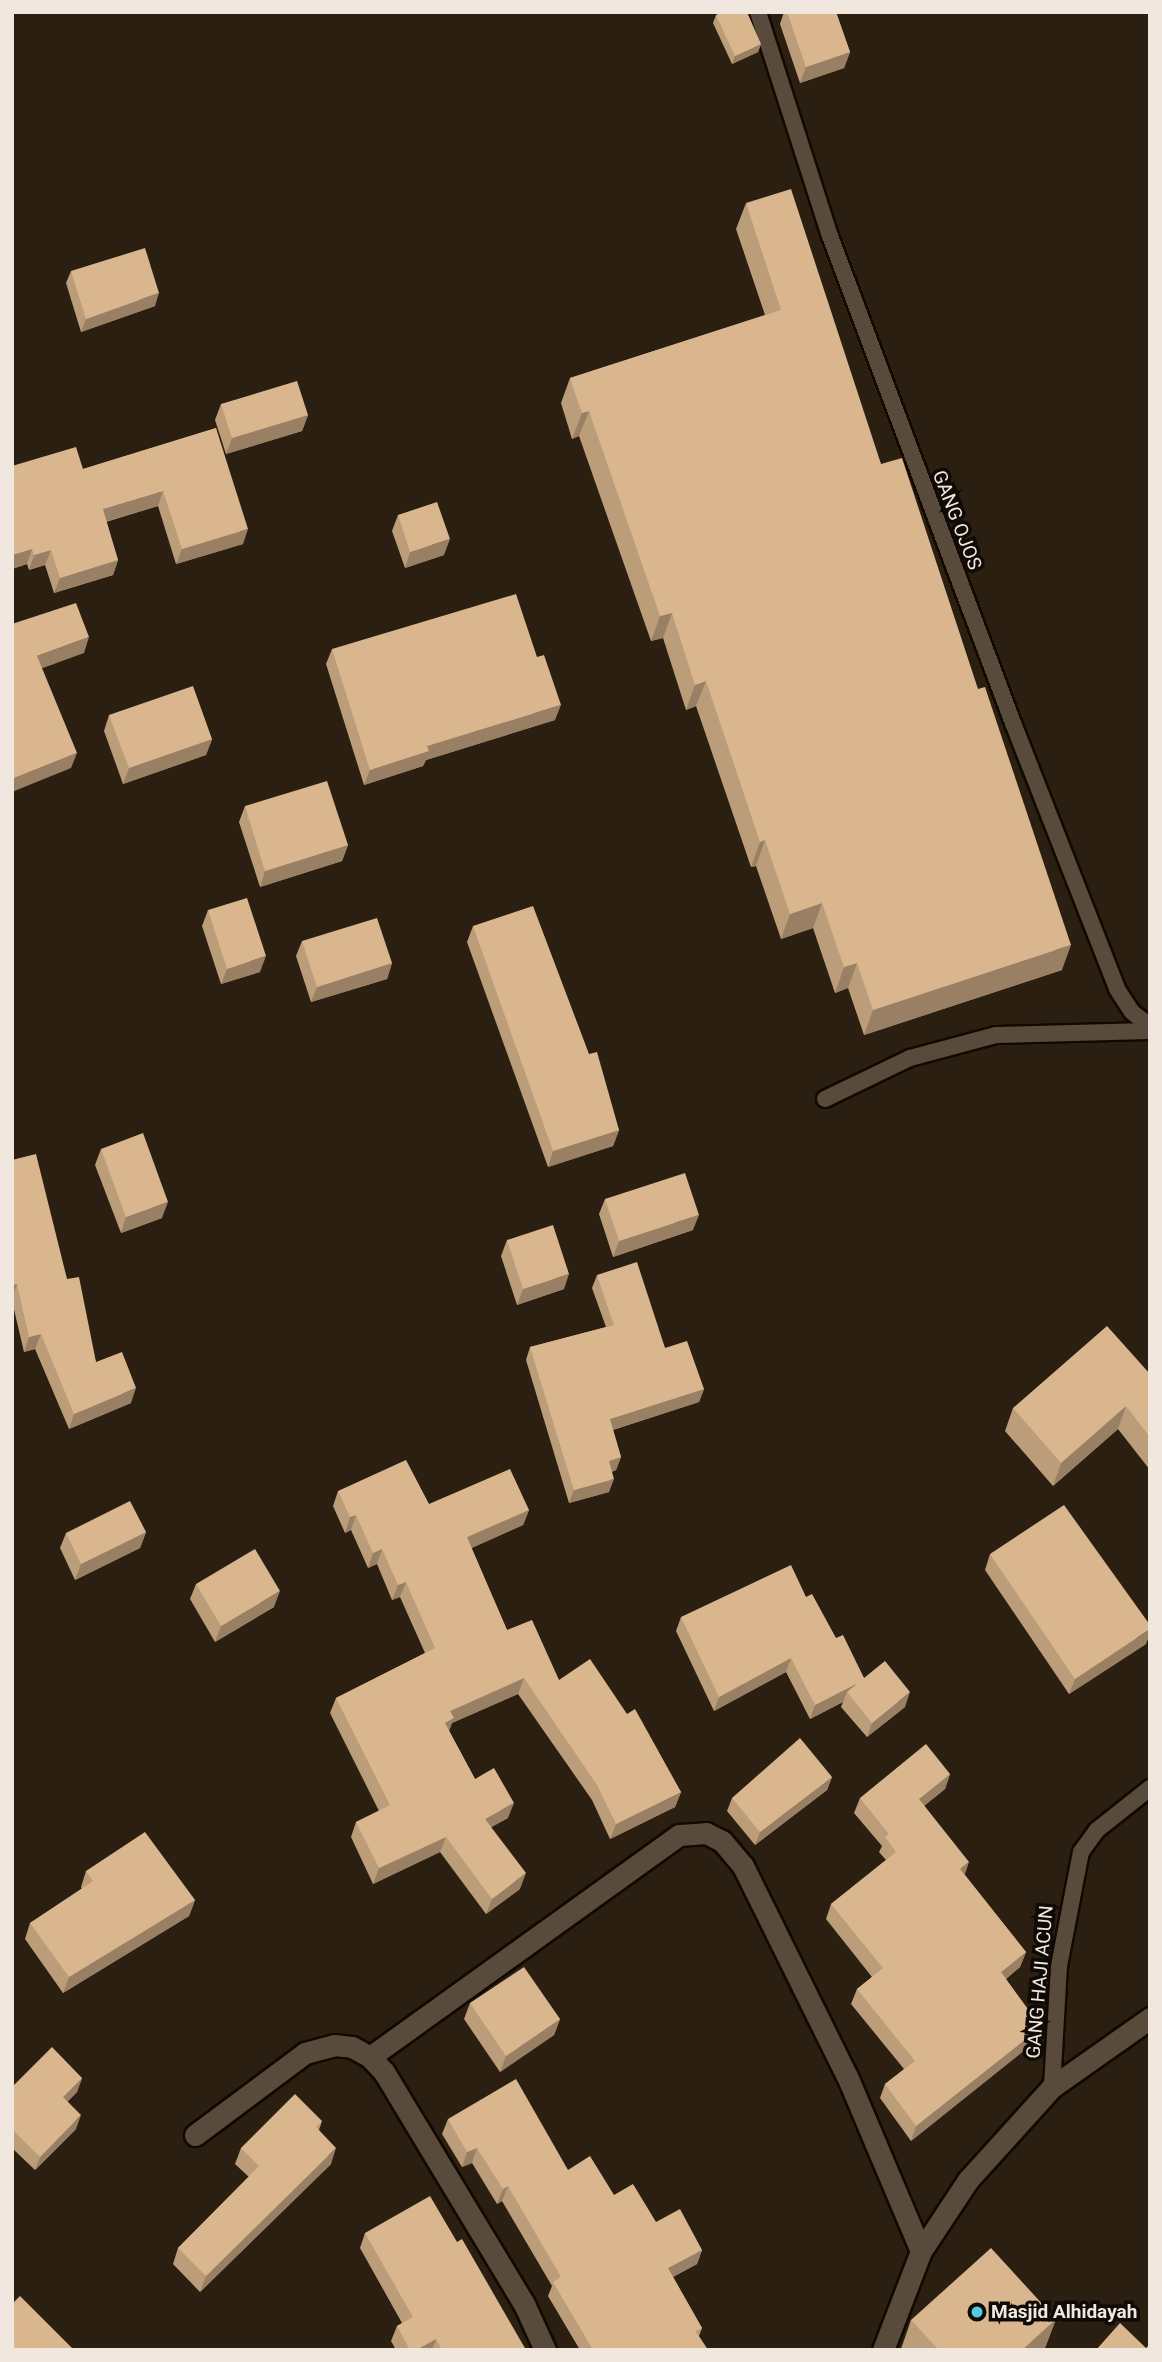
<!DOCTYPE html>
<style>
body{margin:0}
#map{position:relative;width:1162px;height:2362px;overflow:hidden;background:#2b1f11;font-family:Roboto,sans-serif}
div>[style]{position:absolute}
.roads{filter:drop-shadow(2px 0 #130901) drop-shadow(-2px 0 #130901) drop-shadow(0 2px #130901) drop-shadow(0 -2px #130901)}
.lane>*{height:16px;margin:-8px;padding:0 8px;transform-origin:8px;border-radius:8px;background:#594b3c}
.street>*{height:21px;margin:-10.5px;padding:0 10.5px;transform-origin:10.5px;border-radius:10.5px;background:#594b3c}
.wall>*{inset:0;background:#bb9d7a}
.shaded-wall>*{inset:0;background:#997f63}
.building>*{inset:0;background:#dab68e}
.dots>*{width:19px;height:19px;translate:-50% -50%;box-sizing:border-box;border:4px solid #0f0a05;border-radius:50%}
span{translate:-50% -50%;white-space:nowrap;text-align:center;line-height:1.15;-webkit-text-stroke:7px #0f0a05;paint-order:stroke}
.street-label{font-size:19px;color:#f0e8de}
.poi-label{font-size:19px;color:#f0e8de;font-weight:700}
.left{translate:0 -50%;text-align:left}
.frame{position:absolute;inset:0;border:14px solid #f0e8de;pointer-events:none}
</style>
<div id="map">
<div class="roads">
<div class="lane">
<div style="left:758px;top:12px;width:235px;rotate:72.2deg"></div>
<div style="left:830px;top:236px;width:520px;rotate:69.41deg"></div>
<div style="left:1013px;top:723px;width:286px;rotate:68.6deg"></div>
<div style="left:1117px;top:989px;width:27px;rotate:57deg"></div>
<div style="left:1132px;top:1012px;width:23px;rotate:38deg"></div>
<div style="left:825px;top:1099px;width:94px;rotate:-25.8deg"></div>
<div style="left:910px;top:1058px;width:89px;rotate:-15deg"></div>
<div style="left:996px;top:1035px;width:154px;rotate:-1.5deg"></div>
<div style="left:1052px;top:2087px;width:121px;rotate:-86.7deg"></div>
<div style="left:1059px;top:1966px;width:116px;rotate:-79.1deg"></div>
<div style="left:1081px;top:1852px;width:27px;rotate:-54deg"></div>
<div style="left:1097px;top:1830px;width:68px;rotate:-38.4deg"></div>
</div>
<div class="street">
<div style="left:370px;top:2057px;width:380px;rotate:-35.7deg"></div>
<div style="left:679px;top:1835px;width:27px;rotate:-4deg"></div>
<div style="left:706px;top:1833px;width:18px;rotate:27deg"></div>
<div style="left:722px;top:1841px;width:33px;rotate:50deg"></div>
<div style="left:743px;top:1866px;width:234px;rotate:63.7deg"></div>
<div style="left:847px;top:2076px;width:190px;rotate:67.1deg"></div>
<div style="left:195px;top:2135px;width:137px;rotate:-36.7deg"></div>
<div style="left:305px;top:2053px;width:30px;rotate:-15deg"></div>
<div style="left:334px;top:2045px;width:18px;rotate:6deg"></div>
<div style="left:352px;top:2047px;width:21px;rotate:29deg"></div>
<div style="left:370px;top:2057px;width:21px;rotate:47deg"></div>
<div style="left:384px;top:2072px;width:271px;rotate:58.9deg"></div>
<div style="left:524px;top:2304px;width:51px;rotate:65.5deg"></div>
<div style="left:883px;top:2350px;width:106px;rotate:-69deg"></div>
<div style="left:921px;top:2251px;width:85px;rotate:-56.5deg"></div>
<div style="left:968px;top:2180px;width:125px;rotate:-47.9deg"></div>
<div style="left:1052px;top:2087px;width:120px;rotate:-35.1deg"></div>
</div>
</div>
<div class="wall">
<div style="clip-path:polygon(784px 12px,836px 12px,850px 52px,844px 68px,800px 83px,780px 24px)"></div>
<div style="clip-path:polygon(716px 15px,761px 44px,758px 52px,732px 64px,713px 23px)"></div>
<div style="clip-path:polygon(746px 203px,881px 464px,1062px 970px,864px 1035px,848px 988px,835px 993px,813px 928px,781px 939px,756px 866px,751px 867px,696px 706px,686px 710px,663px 638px,651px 641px,579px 436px,572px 439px,561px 403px,570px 378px,765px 315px,736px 229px)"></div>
<div style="clip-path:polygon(71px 271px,155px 306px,81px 332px,66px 283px)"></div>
<div style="clip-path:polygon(221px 404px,308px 415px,302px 431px,226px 454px,215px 420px)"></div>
<div style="clip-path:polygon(216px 428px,243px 544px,176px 564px,158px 506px,106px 522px,118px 560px,113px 575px,54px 593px,45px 565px,29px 570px,27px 564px,12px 569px,12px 466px,83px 469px)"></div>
<div style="clip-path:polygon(398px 515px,444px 555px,405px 568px,392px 531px)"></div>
<div style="clip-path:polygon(332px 649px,555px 720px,426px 760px,423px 766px,364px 785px,326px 664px)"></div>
<div style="clip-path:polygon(109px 715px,212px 739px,206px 755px,123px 784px,104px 731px)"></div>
<div style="clip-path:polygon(245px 806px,348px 845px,342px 861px,260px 887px,239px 822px)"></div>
<div style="clip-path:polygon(208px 910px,260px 972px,221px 984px,202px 926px)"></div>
<div style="clip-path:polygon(473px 926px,619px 1130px,613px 1146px,548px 1167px,467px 942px)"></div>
<div style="clip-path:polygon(302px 941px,392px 963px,387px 979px,311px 1002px,296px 956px)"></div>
<div style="clip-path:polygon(101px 1149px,162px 1218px,121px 1233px,95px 1165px)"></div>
<div style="clip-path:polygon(12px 1160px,67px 1279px,96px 1362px,131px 1403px,69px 1429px,35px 1349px,24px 1352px,12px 1301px)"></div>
<div style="clip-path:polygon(605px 1199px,693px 1230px,613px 1257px,599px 1214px)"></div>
<div style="clip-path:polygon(507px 1240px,564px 1289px,517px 1305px,501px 1256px)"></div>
<div style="clip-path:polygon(597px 1275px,704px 1389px,699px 1402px,613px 1430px,621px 1457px,616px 1470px,612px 1472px,609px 1492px,569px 1503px,526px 1360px,530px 1347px,606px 1327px,592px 1288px)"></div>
<div style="clip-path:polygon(1150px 1374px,1150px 1470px,1118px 1429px,1053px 1486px,1005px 1431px,1013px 1408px)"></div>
<div style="clip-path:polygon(338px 1491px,429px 1504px,529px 1510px,523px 1525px,471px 1548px,507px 1630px,559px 1680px,627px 1714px,681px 1792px,675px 1807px,610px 1839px,592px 1800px,518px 1694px,452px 1723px,449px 1731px,475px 1779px,508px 1818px,491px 1827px,520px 1889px,486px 1914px,440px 1852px,373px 1884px,351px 1837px,356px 1822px,379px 1811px,330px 1713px,336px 1698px,425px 1653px,400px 1597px,392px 1600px,377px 1564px,368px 1568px,351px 1530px,345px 1533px,333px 1506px)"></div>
<div style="clip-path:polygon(146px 1532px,140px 1548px,75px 1580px,60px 1548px,66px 1533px)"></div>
<div style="clip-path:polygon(990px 1554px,1146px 1644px,1069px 1694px,985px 1570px)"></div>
<div style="clip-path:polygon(196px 1584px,274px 1607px,215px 1642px,190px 1599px)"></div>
<div style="clip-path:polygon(806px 1597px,836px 1638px,864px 1678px,905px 1707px,867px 1737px,841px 1707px,843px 1702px,810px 1719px,786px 1672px,714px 1711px,676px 1631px,681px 1617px)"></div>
<div style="clip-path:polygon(950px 1774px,945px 1789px,924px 1806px,965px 1875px,1026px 1952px,1020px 1967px,1006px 1979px,1036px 2041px,911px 2141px,880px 2098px,885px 2084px,904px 2069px,851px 2004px,857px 1989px,872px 1977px,826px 1919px,831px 1904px,886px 1860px,879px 1852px,882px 1846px,854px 1813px,860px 1798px)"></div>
<div style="clip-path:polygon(832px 1777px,827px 1790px,755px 1845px,727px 1811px,732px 1798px)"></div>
<div style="clip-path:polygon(86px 1871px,195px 1900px,189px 1916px,63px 1993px,25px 1939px,30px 1923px,82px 1889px,81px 1887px)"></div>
<div style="clip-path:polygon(470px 2003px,560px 2019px,554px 2035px,500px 2072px,464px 2019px)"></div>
<div style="clip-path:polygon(82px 2078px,77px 2092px,67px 2102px,76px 2129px,35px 2170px,12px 2148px,12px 2087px)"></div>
<div style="clip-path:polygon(448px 2119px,568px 2170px,614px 2195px,656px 2222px,702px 2250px,697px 2264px,673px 2277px,702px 2328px,699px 2336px,708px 2350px,580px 2350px,548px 2296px,552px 2286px,502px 2201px,497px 2204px,472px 2163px,462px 2167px,442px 2134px)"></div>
<div style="clip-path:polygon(322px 2121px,319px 2130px,331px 2164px,200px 2292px,173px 2264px,178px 2248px,249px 2177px,235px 2164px,241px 2148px)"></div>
<div style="clip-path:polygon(365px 2233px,457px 2242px,526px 2350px,396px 2350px,391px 2341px,397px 2326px,402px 2323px,360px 2248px)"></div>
<div style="clip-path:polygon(1056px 2319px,1045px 2348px,1043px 2350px,902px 2350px,901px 2349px,911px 2320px)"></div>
</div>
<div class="shaded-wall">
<div style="clip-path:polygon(761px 44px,758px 52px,732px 64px,735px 56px)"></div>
<div style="clip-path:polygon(850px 52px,844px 68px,800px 83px,806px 67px)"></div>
<div style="clip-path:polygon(159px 293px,155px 306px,81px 332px,86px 319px)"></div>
<div style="clip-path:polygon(589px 411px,579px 436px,572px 439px,582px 413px)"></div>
<div style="clip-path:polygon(308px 415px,302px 431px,226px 454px,232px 438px)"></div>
<div style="clip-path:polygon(163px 491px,158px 506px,97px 524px,103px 509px)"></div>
<div style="clip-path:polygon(248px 529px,243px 544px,176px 564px,182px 549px)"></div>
<div style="clip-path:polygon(450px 539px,444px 555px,405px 568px,410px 552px)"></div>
<div style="clip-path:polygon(32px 549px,27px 564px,12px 569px,12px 555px)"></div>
<div style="clip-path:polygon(51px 550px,45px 565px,29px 570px,34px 555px)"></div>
<div style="clip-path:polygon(118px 560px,113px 575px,54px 593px,60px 578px)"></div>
<div style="clip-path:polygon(672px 613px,663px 638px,651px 641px,660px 616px)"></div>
<div style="clip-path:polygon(89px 637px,84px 653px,32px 672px,37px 656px)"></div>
<div style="clip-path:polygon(706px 681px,696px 706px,686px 710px,695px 685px)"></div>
<div style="clip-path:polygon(561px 705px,555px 720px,426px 760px,423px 766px,364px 785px,370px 770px,427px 746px)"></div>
<div style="clip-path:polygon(212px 739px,206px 755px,123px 784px,129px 768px)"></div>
<div style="clip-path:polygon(77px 753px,71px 768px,12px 792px,12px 779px)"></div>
<div style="clip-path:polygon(765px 840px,756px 866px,751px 867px,760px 842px)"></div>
<div style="clip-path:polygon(348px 845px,342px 861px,260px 887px,265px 871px)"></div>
<div style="clip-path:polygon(822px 903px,813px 928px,781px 939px,790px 914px)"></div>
<div style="clip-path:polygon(1071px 945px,1062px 970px,864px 1035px,873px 1010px)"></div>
<div style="clip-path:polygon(266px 956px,260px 972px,221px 984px,227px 969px)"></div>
<div style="clip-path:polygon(392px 963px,387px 979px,311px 1002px,317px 987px)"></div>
<div style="clip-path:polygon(857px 963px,848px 988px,835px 993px,844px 967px)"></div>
<div style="clip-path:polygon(619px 1130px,613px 1146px,548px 1167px,553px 1151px)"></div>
<div style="clip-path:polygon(168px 1202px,162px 1218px,121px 1233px,126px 1217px)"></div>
<div style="clip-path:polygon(699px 1215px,693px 1230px,613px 1257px,619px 1241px)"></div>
<div style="clip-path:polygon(569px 1274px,564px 1289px,517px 1305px,523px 1289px)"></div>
<div style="clip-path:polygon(17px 1284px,12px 1298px,12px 1285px)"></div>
<div style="clip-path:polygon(41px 1334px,35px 1349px,24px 1352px,29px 1337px)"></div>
<div style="clip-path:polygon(136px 1388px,131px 1403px,69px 1429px,74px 1414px)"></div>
<div style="clip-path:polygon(704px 1389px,699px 1402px,606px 1432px,610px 1419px)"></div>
<div style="clip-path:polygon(1126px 1406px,1118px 1429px,1053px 1486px,1061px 1463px)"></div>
<div style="clip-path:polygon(621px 1457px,616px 1470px,604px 1474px,609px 1461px)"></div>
<div style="clip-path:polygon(614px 1479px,609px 1492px,569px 1503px,574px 1490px)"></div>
<div style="clip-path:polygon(529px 1510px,523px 1525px,461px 1553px,467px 1537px)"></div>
<div style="clip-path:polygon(356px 1515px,351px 1530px,345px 1533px,350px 1517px)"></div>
<div style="clip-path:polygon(146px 1532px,140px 1548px,75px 1580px,81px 1564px)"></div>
<div style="clip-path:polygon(382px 1549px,377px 1564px,368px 1568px,373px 1553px)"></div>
<div style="clip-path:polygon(406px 1582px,400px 1597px,392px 1600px,398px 1585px)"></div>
<div style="clip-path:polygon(280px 1591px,274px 1607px,215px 1642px,221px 1626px)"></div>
<div style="clip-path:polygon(1150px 1629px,1150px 1634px,1146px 1644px,1069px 1694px,1075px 1679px)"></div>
<div style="clip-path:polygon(791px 1658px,786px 1672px,714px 1711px,719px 1697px)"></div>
<div style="clip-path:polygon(524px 1678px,518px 1694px,452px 1723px,448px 1733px,439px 1738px,450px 1711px)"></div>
<div style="clip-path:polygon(858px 1683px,847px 1692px,843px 1702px,810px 1719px,815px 1705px)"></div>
<div style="clip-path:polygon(910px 1692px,905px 1707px,867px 1737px,872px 1723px)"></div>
<div style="clip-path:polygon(950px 1774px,945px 1789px,914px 1814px,919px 1799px)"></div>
<div style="clip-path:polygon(832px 1777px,827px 1790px,755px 1845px,760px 1832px)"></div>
<div style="clip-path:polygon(681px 1792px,675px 1807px,610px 1839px,616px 1824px)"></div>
<div style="clip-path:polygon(514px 1803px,508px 1818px,479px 1834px,485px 1819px)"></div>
<div style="clip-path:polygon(446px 1837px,440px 1852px,373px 1884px,379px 1868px)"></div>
<div style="clip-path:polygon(969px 1862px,964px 1877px,960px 1869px)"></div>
<div style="clip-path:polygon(526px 1873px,520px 1889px,486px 1914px,492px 1899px)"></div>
<div style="clip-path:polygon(195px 1900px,189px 1916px,63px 1993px,69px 1977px)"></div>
<div style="clip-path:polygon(1026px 1952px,1020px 1967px,995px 1987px,1001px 1972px)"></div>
<div style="clip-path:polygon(560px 2019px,554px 2035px,500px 2072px,506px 2056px)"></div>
<div style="clip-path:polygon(1041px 2027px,1036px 2041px,911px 2141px,916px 2126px)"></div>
<div style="clip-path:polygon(82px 2078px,77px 2092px,58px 2111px,63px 2097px)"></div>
<div style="clip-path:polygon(81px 2115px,76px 2129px,35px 2170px,40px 2157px)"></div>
<div style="clip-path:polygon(336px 2148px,331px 2164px,200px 2292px,206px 2276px)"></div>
<div style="clip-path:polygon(477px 2148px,472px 2163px,462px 2167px,467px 2152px)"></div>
<div style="clip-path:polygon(508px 2186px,502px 2201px,497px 2204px,503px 2189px)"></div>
<div style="clip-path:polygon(702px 2250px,697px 2264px,663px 2282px,668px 2268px)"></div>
<div style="clip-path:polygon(1056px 2319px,1045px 2348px,1043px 2350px,1022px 2350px)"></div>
<div style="clip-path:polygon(436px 2339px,432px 2350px,416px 2350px)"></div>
</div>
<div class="building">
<div style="clip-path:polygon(722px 12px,747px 12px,761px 44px,735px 56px,716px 15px)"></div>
<div style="clip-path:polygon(787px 12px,836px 12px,850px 52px,806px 67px)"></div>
<div style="clip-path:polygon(791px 189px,881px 464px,902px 458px,978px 689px,985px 687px,1071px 945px,873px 1010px,857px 963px,844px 967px,822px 903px,790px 914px,765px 840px,760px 842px,706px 681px,695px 685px,672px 613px,660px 616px,589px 411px,582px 413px,570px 378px,781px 310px,746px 203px)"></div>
<div style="clip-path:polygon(145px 248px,159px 293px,86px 319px,71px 271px)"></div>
<div style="clip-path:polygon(297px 381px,308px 415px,232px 438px,221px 404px)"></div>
<div style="clip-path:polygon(216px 428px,248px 529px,182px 549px,163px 491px,103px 509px,118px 560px,60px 578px,51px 550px,34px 555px,32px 549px,12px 555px,12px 466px,76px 447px,83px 469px)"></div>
<div style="clip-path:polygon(437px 502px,450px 539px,410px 552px,398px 515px)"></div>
<div style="clip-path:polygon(516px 594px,537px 657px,544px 655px,561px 705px,427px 746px,429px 751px,370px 770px,332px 649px)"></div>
<div style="clip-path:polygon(76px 603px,89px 637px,37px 656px,77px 753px,12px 779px,12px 624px)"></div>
<div style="clip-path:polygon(193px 686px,212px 739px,129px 768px,109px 715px)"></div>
<div style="clip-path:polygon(327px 781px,348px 845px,265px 871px,245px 806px)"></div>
<div style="clip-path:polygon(247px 898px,266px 956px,227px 969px,208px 910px)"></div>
<div style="clip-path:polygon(533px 906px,589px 1054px,597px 1052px,619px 1130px,553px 1151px,473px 926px)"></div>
<div style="clip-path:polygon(377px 918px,392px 963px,317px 987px,302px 941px)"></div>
<div style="clip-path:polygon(143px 1133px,168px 1202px,126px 1217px,101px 1149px)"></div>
<div style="clip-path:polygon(36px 1154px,67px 1279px,79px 1277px,96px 1362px,122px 1352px,136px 1388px,74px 1414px,41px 1334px,29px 1337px,17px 1284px,12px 1285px,12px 1160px)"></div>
<div style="clip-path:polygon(685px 1173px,699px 1215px,619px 1241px,605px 1199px)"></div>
<div style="clip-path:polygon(553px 1225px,569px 1274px,523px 1289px,507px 1240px)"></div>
<div style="clip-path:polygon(637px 1262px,665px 1348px,687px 1341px,704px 1389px,610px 1419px,621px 1457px,609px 1461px,614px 1479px,574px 1490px,530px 1347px,614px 1325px,597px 1275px)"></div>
<div style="clip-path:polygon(1107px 1326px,1150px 1374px,1150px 1437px,1126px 1406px,1061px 1463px,1013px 1408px)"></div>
<div style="clip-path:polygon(406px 1460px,429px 1504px,510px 1469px,529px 1510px,467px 1537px,507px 1630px,532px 1620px,559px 1680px,590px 1659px,627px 1714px,635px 1709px,681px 1792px,616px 1824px,597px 1785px,524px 1678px,450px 1711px,454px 1718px,445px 1723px,475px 1779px,494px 1768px,514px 1803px,485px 1819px,526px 1873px,492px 1899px,446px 1837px,379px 1868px,356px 1822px,390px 1805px,336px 1698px,435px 1648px,406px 1582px,398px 1585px,382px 1549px,373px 1553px,356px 1515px,350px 1517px,338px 1491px)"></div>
<div style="clip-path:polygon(130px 1501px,146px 1532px,81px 1564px,66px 1533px)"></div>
<div style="clip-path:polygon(1064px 1505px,1150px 1625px,1150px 1629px,1075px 1679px,990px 1554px)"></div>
<div style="clip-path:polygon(255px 1549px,280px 1591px,221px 1626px,196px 1584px)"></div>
<div style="clip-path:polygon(791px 1565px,806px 1597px,812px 1594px,836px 1638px,843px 1635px,864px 1678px,885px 1661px,910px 1692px,872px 1723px,847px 1692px,858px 1683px,815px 1705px,791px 1658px,719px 1697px,681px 1617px)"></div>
<div style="clip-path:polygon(800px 1738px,832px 1777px,760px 1832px,732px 1798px)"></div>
<div style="clip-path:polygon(926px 1744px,950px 1774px,919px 1799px,969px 1862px,960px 1869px,1026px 1952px,1001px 1972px,1041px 2027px,916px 2126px,885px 2084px,915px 2061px,857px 1989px,883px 1968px,831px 1904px,896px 1852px,885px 1837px,889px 1834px,860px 1798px)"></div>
<div style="clip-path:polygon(145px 1832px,195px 1900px,69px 1977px,30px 1923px,93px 1881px,86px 1871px)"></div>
<div style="clip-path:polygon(524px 1967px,560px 2019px,506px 2056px,470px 2003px)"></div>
<div style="clip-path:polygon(52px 2047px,82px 2078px,63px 2097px,81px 2115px,40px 2157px,12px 2129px,12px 2087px)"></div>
<div style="clip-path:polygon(516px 2079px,568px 2170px,590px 2156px,614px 2195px,633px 2184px,656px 2222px,680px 2209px,702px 2250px,668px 2268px,702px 2328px,695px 2331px,708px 2350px,593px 2350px,553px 2282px,561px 2277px,508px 2186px,503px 2189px,477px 2148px,467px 2152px,448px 2119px)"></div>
<div style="clip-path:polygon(295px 2094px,322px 2121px,316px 2127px,336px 2148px,206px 2276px,178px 2248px,259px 2166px,241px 2148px)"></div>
<div style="clip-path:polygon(430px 2196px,457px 2242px,462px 2239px,526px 2350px,442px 2350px,436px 2339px,416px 2350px,410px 2350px,397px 2326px,413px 2317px,365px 2233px)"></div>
<div style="clip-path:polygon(991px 2248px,1056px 2319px,1022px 2350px,939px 2350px,911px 2320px)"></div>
<div style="clip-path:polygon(20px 2296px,74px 2350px,12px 2350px,12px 2304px)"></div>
<div style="clip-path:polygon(1120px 2323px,1146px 2348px,1150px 2344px,1150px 2350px,1096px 2350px)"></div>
</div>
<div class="dots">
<div style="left:977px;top:2312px;background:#54cade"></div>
</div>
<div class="street-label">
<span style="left:957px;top:520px;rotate:69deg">GANG OJOS</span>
<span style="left:1040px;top:1982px;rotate:-85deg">GANG HAJI ACUN</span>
</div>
<div class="poi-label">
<span class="left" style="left:991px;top:2312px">Masjid Alhidayah</span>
</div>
<div class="frame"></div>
</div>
